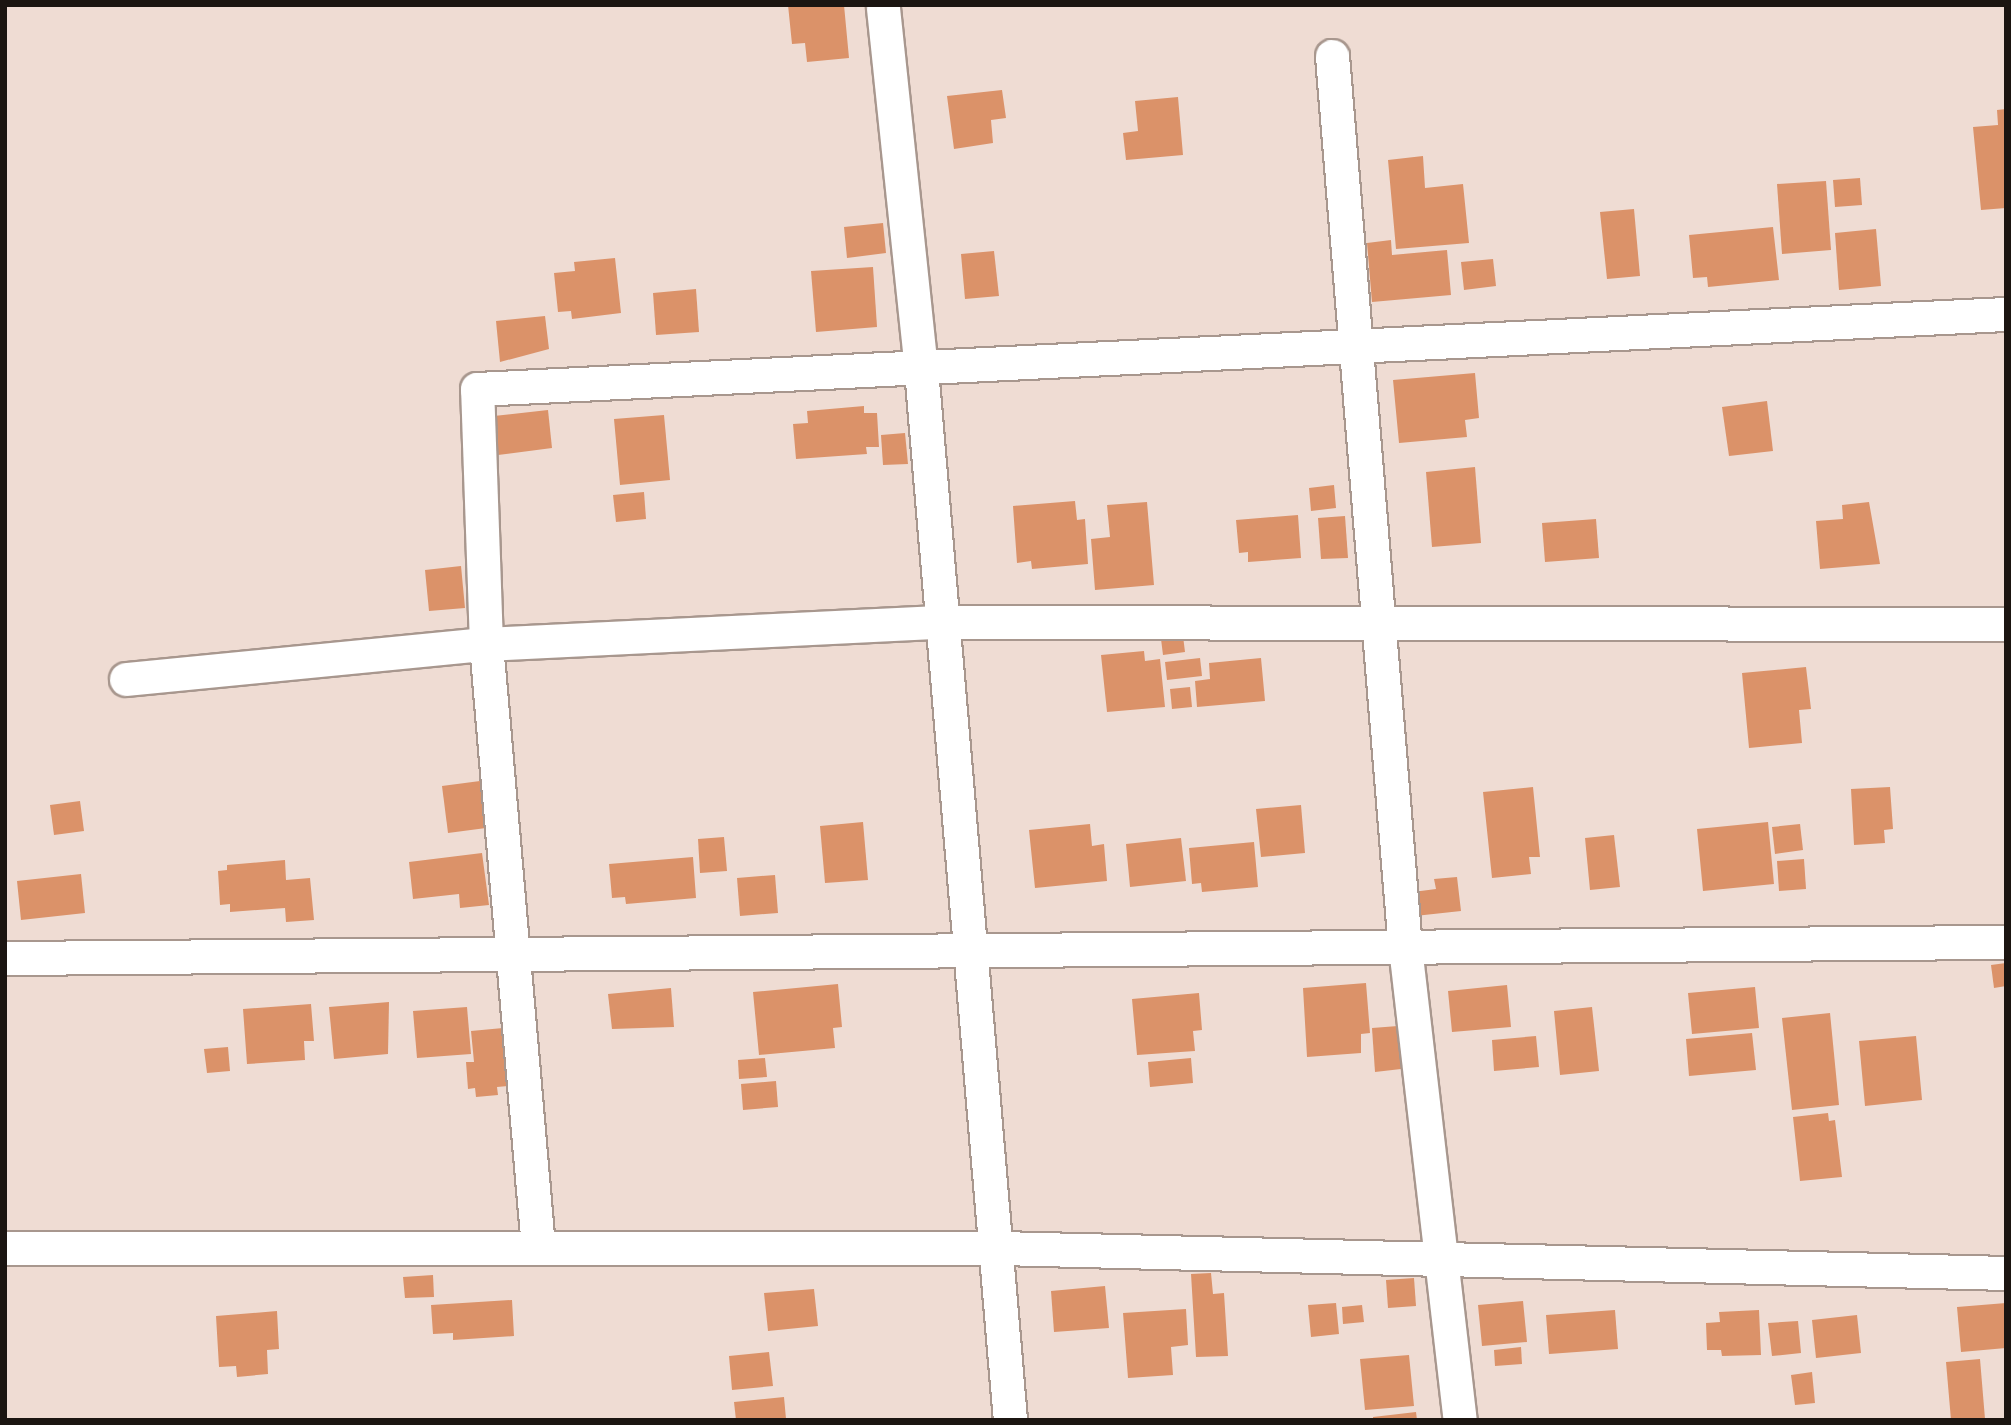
<!DOCTYPE html>
<style>
body{margin:0}
#map{position:relative;width:2011px;height:1425px;overflow:hidden;background:#efdcd3;font-family:"IBM Plex Sans",sans-serif}
div>[style]{position:absolute}
.building>*{inset:0;background:#db9269}
.roads{filter:drop-shadow(2px 0 #a8978e) drop-shadow(-2px 0 #a8978e) drop-shadow(0 2px #a8978e) drop-shadow(0 -2px #a8978e)}
.street>*{height:33px;margin:-16.5px;padding:0 16.5px;transform-origin:16.5px;border-radius:16.5px;background:#fff}
span{translate:-50% -50%;white-space:nowrap;text-align:center;line-height:1.15;-webkit-text-stroke:5px #efdcd3;paint-order:stroke}
.frame{position:absolute;inset:0;border:7px solid #1b1511;pointer-events:none}
</style>
<div id="map">
<div class="building">
<div style="clip-path:polygon(788px 5px,844px 5px,849px 58px,807px 62px,805px 43px,792px 44px)"></div>
<div style="clip-path:polygon(1002px 90px,1006px 118px,991px 120px,993px 143px,954px 149px,947px 96px)"></div>
<div style="clip-path:polygon(1178px 97px,1183px 155px,1126px 160px,1123px 133px,1138px 131px,1135px 101px)"></div>
<div style="clip-path:polygon(2006px 109px,2006px 208px,1981px 210px,1973px 127px,1998px 125px,1997px 110px)"></div>
<div style="clip-path:polygon(1423px 156px,1425px 188px,1463px 184px,1469px 243px,1396px 249px,1388px 160px)"></div>
<div style="clip-path:polygon(1860px 178px,1862px 205px,1835px 207px,1833px 180px)"></div>
<div style="clip-path:polygon(1826px 181px,1831px 250px,1782px 254px,1777px 184px)"></div>
<div style="clip-path:polygon(1634px 209px,1640px 276px,1607px 279px,1600px 212px)"></div>
<div style="clip-path:polygon(883px 223px,886px 253px,847px 258px,844px 227px)"></div>
<div style="clip-path:polygon(1773px 227px,1779px 280px,1708px 287px,1707px 277px,1693px 278px,1689px 235px)"></div>
<div style="clip-path:polygon(1876px 229px,1881px 286px,1839px 290px,1835px 233px)"></div>
<div style="clip-path:polygon(1391px 240px,1392px 255px,1447px 250px,1451px 295px,1372px 302px,1367px 243px)"></div>
<div style="clip-path:polygon(994px 251px,999px 296px,965px 299px,961px 254px)"></div>
<div style="clip-path:polygon(615px 258px,621px 313px,572px 319px,571px 311px,558px 312px,554px 273px,575px 271px,574px 262px)"></div>
<div style="clip-path:polygon(1493px 259px,1496px 286px,1464px 290px,1461px 262px)"></div>
<div style="clip-path:polygon(873px 267px,877px 327px,816px 332px,811px 271px)"></div>
<div style="clip-path:polygon(696px 289px,699px 332px,656px 335px,653px 293px)"></div>
<div style="clip-path:polygon(545px 316px,549px 349px,500px 362px,496px 321px)"></div>
<div style="clip-path:polygon(1475px 373px,1479px 418px,1465px 420px,1467px 437px,1399px 443px,1393px 380px)"></div>
<div style="clip-path:polygon(1767px 401px,1773px 451px,1729px 456px,1722px 407px)"></div>
<div style="clip-path:polygon(864px 406px,864px 413px,877px 413px,879px 447px,866px 447px,867px 454px,796px 459px,793px 424px,808px 423px,807px 411px)"></div>
<div style="clip-path:polygon(548px 410px,552px 448px,498px 455px,494px 416px)"></div>
<div style="clip-path:polygon(664px 415px,670px 480px,620px 485px,614px 419px)"></div>
<div style="clip-path:polygon(905px 433px,908px 464px,883px 465px,881px 435px)"></div>
<div style="clip-path:polygon(1475px 467px,1481px 543px,1432px 547px,1426px 472px)"></div>
<div style="clip-path:polygon(1334px 485px,1336px 508px,1311px 511px,1309px 488px)"></div>
<div style="clip-path:polygon(644px 492px,646px 519px,616px 522px,613px 495px)"></div>
<div style="clip-path:polygon(1075px 501px,1077px 520px,1085px 519px,1088px 564px,1032px 569px,1031px 561px,1017px 563px,1013px 506px)"></div>
<div style="clip-path:polygon(1147px 502px,1154px 585px,1095px 590px,1091px 539px,1110px 537px,1107px 505px)"></div>
<div style="clip-path:polygon(1869px 502px,1880px 564px,1820px 569px,1816px 521px,1843px 519px,1842px 505px)"></div>
<div style="clip-path:polygon(1298px 515px,1301px 558px,1248px 562px,1248px 552px,1239px 553px,1236px 520px)"></div>
<div style="clip-path:polygon(1345px 516px,1348px 558px,1321px 559px,1318px 518px)"></div>
<div style="clip-path:polygon(1596px 519px,1599px 558px,1545px 562px,1542px 523px)"></div>
<div style="clip-path:polygon(461px 566px,465px 608px,429px 611px,425px 570px)"></div>
<div style="clip-path:polygon(1183px 636px,1185px 652px,1163px 655px,1161px 639px)"></div>
<div style="clip-path:polygon(1144px 651px,1145px 661px,1160px 659px,1165px 707px,1107px 712px,1101px 655px)"></div>
<div style="clip-path:polygon(1200px 658px,1202px 676px,1167px 680px,1165px 662px)"></div>
<div style="clip-path:polygon(1261px 658px,1265px 701px,1197px 707px,1195px 681px,1210px 679px,1209px 663px)"></div>
<div style="clip-path:polygon(1806px 667px,1811px 709px,1799px 710px,1802px 743px,1749px 748px,1742px 673px)"></div>
<div style="clip-path:polygon(1190px 687px,1192px 707px,1172px 709px,1170px 689px)"></div>
<div style="clip-path:polygon(480px 781px,486px 828px,448px 833px,442px 786px)"></div>
<div style="clip-path:polygon(1533px 787px,1540px 857px,1529px 857px,1531px 874px,1492px 878px,1483px 792px)"></div>
<div style="clip-path:polygon(1890px 787px,1893px 829px,1884px 830px,1885px 843px,1854px 845px,1851px 789px)"></div>
<div style="clip-path:polygon(80px 801px,84px 831px,54px 835px,50px 805px)"></div>
<div style="clip-path:polygon(1301px 805px,1305px 853px,1261px 857px,1256px 809px)"></div>
<div style="clip-path:polygon(863px 822px,868px 880px,825px 883px,820px 826px)"></div>
<div style="clip-path:polygon(1768px 822px,1774px 884px,1703px 891px,1697px 829px)"></div>
<div style="clip-path:polygon(1090px 824px,1092px 846px,1104px 844px,1107px 881px,1035px 888px,1029px 830px)"></div>
<div style="clip-path:polygon(1800px 824px,1803px 850px,1775px 854px,1772px 827px)"></div>
<div style="clip-path:polygon(1614px 835px,1620px 887px,1590px 890px,1585px 838px)"></div>
<div style="clip-path:polygon(724px 837px,727px 871px,700px 873px,698px 839px)"></div>
<div style="clip-path:polygon(1181px 838px,1186px 881px,1130px 887px,1126px 844px)"></div>
<div style="clip-path:polygon(1254px 842px,1258px 887px,1202px 892px,1201px 883px,1192px 884px,1189px 848px)"></div>
<div style="clip-path:polygon(482px 853px,489px 905px,460px 908px,459px 894px,413px 899px,409px 862px)"></div>
<div style="clip-path:polygon(693px 857px,696px 898px,626px 904px,625px 897px,612px 898px,609px 864px)"></div>
<div style="clip-path:polygon(1804px 859px,1806px 889px,1779px 891px,1777px 861px)"></div>
<div style="clip-path:polygon(285px 860px,286px 880px,310px 878px,314px 920px,286px 922px,285px 908px,230px 912px,230px 904px,220px 905px,218px 871px,227px 870px,227px 865px)"></div>
<div style="clip-path:polygon(81px 874px,85px 913px,21px 920px,17px 881px)"></div>
<div style="clip-path:polygon(775px 875px,778px 913px,740px 916px,737px 878px)"></div>
<div style="clip-path:polygon(1457px 877px,1461px 911px,1415px 916px,1413px 892px,1436px 889px,1434px 879px)"></div>
<div style="clip-path:polygon(2006px 963px,2006px 986px,1994px 988px,1991px 965px)"></div>
<div style="clip-path:polygon(1366px 983px,1370px 1033px,1361px 1034px,1361px 1053px,1307px 1057px,1303px 988px)"></div>
<div style="clip-path:polygon(838px 984px,842px 1027px,833px 1028px,835px 1048px,759px 1055px,753px 992px)"></div>
<div style="clip-path:polygon(1507px 985px,1511px 1027px,1452px 1032px,1448px 991px)"></div>
<div style="clip-path:polygon(1755px 987px,1759px 1028px,1692px 1034px,1688px 993px)"></div>
<div style="clip-path:polygon(671px 988px,674px 1027px,612px 1029px,608px 994px)"></div>
<div style="clip-path:polygon(1199px 993px,1202px 1030px,1193px 1031px,1195px 1051px,1137px 1055px,1132px 999px)"></div>
<div style="clip-path:polygon(389px 1002px,388px 1054px,334px 1059px,329px 1007px)"></div>
<div style="clip-path:polygon(311px 1004px,314px 1041px,304px 1041px,305px 1060px,247px 1064px,243px 1009px)"></div>
<div style="clip-path:polygon(467px 1007px,471px 1054px,417px 1058px,413px 1011px)"></div>
<div style="clip-path:polygon(1592px 1007px,1599px 1071px,1560px 1075px,1554px 1011px)"></div>
<div style="clip-path:polygon(1830px 1013px,1839px 1105px,1792px 1110px,1782px 1018px)"></div>
<div style="clip-path:polygon(1398px 1026px,1401px 1069px,1375px 1072px,1372px 1028px)"></div>
<div style="clip-path:polygon(503px 1028px,508px 1086px,497px 1087px,498px 1095px,476px 1097px,475px 1088px,468px 1089px,466px 1062px,474px 1062px,471px 1031px)"></div>
<div style="clip-path:polygon(1752px 1033px,1756px 1070px,1689px 1076px,1686px 1039px)"></div>
<div style="clip-path:polygon(1536px 1036px,1539px 1067px,1494px 1071px,1492px 1040px)"></div>
<div style="clip-path:polygon(1916px 1036px,1922px 1100px,1865px 1106px,1859px 1041px)"></div>
<div style="clip-path:polygon(228px 1047px,230px 1071px,207px 1073px,204px 1049px)"></div>
<div style="clip-path:polygon(765px 1058px,767px 1077px,739px 1079px,738px 1060px)"></div>
<div style="clip-path:polygon(1191px 1058px,1193px 1083px,1150px 1087px,1148px 1062px)"></div>
<div style="clip-path:polygon(776px 1081px,778px 1107px,743px 1110px,741px 1084px)"></div>
<div style="clip-path:polygon(1828px 1113px,1829px 1121px,1835px 1120px,1842px 1177px,1800px 1181px,1793px 1117px)"></div>
<div style="clip-path:polygon(1211px 1273px,1213px 1294px,1224px 1293px,1228px 1356px,1196px 1357px,1191px 1274px)"></div>
<div style="clip-path:polygon(433px 1275px,434px 1297px,405px 1298px,403px 1277px)"></div>
<div style="clip-path:polygon(1414px 1278px,1416px 1306px,1388px 1308px,1386px 1280px)"></div>
<div style="clip-path:polygon(1105px 1286px,1109px 1328px,1054px 1332px,1051px 1291px)"></div>
<div style="clip-path:polygon(814px 1289px,818px 1326px,768px 1331px,764px 1293px)"></div>
<div style="clip-path:polygon(512px 1300px,514px 1336px,453px 1340px,453px 1333px,433px 1334px,431px 1305px)"></div>
<div style="clip-path:polygon(1523px 1301px,1527px 1342px,1482px 1346px,1478px 1305px)"></div>
<div style="clip-path:polygon(1336px 1303px,1339px 1334px,1311px 1337px,1308px 1305px)"></div>
<div style="clip-path:polygon(2006px 1303px,2006px 1348px,1961px 1352px,1957px 1307px)"></div>
<div style="clip-path:polygon(1362px 1305px,1364px 1322px,1343px 1324px,1342px 1307px)"></div>
<div style="clip-path:polygon(1186px 1309px,1188px 1345px,1171px 1347px,1173px 1375px,1128px 1378px,1123px 1313px)"></div>
<div style="clip-path:polygon(1615px 1310px,1618px 1349px,1549px 1354px,1546px 1315px)"></div>
<div style="clip-path:polygon(1759px 1310px,1761px 1355px,1722px 1356px,1721px 1350px,1707px 1350px,1706px 1323px,1720px 1322px,1719px 1312px)"></div>
<div style="clip-path:polygon(277px 1311px,279px 1349px,267px 1350px,268px 1374px,237px 1377px,236px 1366px,219px 1367px,216px 1316px)"></div>
<div style="clip-path:polygon(1857px 1315px,1861px 1353px,1816px 1358px,1812px 1320px)"></div>
<div style="clip-path:polygon(1798px 1321px,1801px 1353px,1772px 1356px,1768px 1323px)"></div>
<div style="clip-path:polygon(1521px 1347px,1522px 1364px,1495px 1366px,1494px 1350px)"></div>
<div style="clip-path:polygon(769px 1352px,773px 1386px,732px 1390px,729px 1356px)"></div>
<div style="clip-path:polygon(1409px 1355px,1414px 1406px,1365px 1410px,1360px 1359px)"></div>
<div style="clip-path:polygon(1980px 1359px,1985px 1419px,1951px 1420px,1946px 1362px)"></div>
<div style="clip-path:polygon(1812px 1372px,1815px 1403px,1795px 1405px,1791px 1375px)"></div>
<div style="clip-path:polygon(784px 1397px,786px 1419px,736px 1420px,734px 1402px)"></div>
<div style="clip-path:polygon(1416px 1412px,1417px 1420px,1373px 1420px,1373px 1417px)"></div>
</div>
<div class="roads">
<div class="street">
<div style="left:883px;top:8px;width:363px;rotate:84deg"></div>
<div style="left:921px;top:369px;width:1055px;rotate:85.16deg"></div>
<div style="left:1332px;top:56px;width:894px;rotate:85.32deg"></div>
<div style="left:1405px;top:947px;width:476px;rotate:83.4deg"></div>
<div style="left:126px;top:679px;width:362px;rotate:-5.6deg"></div>
<div style="left:486px;top:644px;width:457px;rotate:-2.8deg"></div>
<div style="left:942px;top:622px;width:1064px;rotate:0.11deg"></div>
<div style="left:5px;top:958px;width:2001px;rotate:-0.46deg"></div>
<div style="left:538px;top:1247px;width:605px;rotate:-94.93deg"></div>
<div style="left:486px;top:644px;width:255px;rotate:-92deg"></div>
<div style="left:477px;top:389px;width:1531px;rotate:-2.81deg"></div>
<div style="left:5px;top:1248px;width:994px"></div>
<div style="left:999px;top:1248px;width:1007px;rotate:1.42deg"></div>
</div>
</div>
<div class="frame"></div>
</div>
